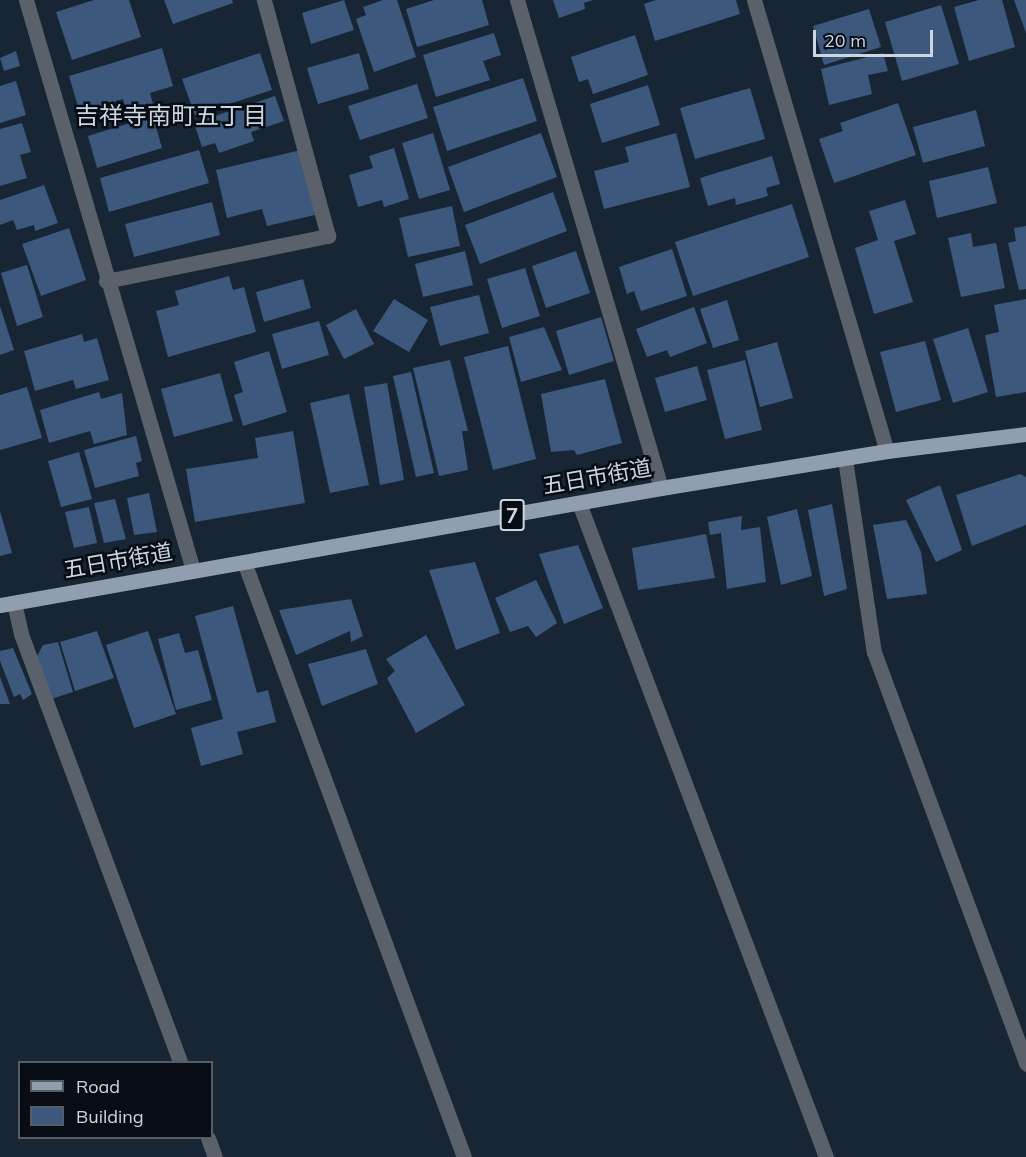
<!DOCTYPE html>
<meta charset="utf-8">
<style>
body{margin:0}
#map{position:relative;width:1026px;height:1157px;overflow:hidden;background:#182535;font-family:Mulish,"Noto Sans JP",sans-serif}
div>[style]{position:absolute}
.building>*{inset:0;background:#3c587d}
.service>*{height:15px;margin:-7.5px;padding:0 7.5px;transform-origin:7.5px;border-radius:7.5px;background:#5a616a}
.minor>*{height:15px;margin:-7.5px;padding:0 7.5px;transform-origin:7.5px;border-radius:7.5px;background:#5a616a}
.primary>*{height:15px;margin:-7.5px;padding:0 7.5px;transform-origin:7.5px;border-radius:7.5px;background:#919eb0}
span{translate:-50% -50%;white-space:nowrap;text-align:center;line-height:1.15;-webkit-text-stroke:5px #080d15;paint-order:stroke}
.shield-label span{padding:2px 4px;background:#080d15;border:2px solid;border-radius:4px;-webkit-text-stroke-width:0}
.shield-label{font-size:21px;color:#cdd5e0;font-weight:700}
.street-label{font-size:22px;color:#cdd5e0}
.neighbourhood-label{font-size:24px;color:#cdd5e0}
.legend{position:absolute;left:18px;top:1061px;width:195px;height:78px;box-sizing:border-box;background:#080d15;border:2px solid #575d66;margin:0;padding:8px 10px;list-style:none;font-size:18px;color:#cdd5e0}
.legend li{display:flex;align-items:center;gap:12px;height:30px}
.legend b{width:30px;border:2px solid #575d66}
.scale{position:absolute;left:813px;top:30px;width:120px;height:27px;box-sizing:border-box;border:3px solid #cdd5e0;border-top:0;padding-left:8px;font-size:18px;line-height:21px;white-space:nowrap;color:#cdd5e0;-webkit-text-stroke:4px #080d15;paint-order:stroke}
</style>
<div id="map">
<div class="building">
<div style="clip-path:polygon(94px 0,129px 0,141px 37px,72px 60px,56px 12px)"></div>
<div style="clip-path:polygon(164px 0,232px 0,233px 3px,173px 24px)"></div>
<div style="clip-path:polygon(344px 0,354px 30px,311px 44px,302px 13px)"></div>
<div style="clip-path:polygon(383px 0,397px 0,416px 57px,374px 72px,356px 19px,366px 15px,363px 7px)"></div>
<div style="clip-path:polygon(434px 0,482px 0,489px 25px,417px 47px,406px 9px)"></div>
<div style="clip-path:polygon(553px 0,593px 0,584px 3px,585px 9px,559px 18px)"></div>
<div style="clip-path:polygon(656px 0,736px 0,740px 14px,655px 41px,644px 4px)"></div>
<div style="clip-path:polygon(979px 0,1002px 0,1015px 47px,969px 61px,954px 7px)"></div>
<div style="clip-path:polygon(1014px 0,1026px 0,1026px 33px)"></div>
<div style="clip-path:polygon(941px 5px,959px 64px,902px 81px,885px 22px)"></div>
<div style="clip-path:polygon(869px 9px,881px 47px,824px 65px,813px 26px)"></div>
<div style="clip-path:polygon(494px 33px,501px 55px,483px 61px,490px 80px,436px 97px,423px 55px)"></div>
<div style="clip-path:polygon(635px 35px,648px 75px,593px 94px,588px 79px,579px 82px,571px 57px)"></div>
<div style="clip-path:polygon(162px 48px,173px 86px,150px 93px,153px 104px,126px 112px,123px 99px,80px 113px,69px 76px)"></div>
<div style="clip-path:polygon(16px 51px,20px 66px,4px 71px,0 58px)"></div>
<div style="clip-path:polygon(260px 53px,272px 90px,195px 115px,182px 79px)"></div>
<div style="clip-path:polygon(359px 53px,369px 89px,318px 104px,307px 68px)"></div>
<div style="clip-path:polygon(883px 53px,888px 71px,868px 75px,872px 94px,829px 105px,821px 69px)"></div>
<div style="clip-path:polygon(523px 78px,537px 121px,447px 151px,433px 107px)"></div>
<div style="clip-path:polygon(16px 81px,26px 115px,0 123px,0 86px)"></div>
<div style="clip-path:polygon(417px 84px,428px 118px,360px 140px,348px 106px)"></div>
<div style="clip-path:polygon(648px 85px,660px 125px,602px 143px,590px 104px)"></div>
<div style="clip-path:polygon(750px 88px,765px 139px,695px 159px,680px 108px)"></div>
<div style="clip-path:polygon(275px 96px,284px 121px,251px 132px,254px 141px,219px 153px,215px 143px,202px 147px,194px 123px)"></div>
<div style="clip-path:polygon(898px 103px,916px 155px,834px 183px,819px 139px,843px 131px,840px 123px)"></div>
<div style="clip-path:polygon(976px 110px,985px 146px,923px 163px,913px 127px)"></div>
<div style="clip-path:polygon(153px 116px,162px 148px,97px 168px,88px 136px)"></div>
<div style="clip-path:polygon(22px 123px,31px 152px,20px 155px,27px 178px,0 186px,0 129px)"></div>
<div style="clip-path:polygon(433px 133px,450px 190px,419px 199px,402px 143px)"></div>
<div style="clip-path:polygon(541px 133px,557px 177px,464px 212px,448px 167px)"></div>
<div style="clip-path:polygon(676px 133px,690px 187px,604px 209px,594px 171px,629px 162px,625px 147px)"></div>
<div style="clip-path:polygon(394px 148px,409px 199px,384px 207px,382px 200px,358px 207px,349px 175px,373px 168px,369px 156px)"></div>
<div style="clip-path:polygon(199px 150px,209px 183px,109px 212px,100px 178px)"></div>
<div style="clip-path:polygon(301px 150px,315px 215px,267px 226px,262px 209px,227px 218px,216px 170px)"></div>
<div style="clip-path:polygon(772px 156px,780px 184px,766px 188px,768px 196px,736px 205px,735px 198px,708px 206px,700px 178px)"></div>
<div style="clip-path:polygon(988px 167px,997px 203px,937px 218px,929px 181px)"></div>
<div style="clip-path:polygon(44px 185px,58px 223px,35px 231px,34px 225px,17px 230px,13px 220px,0 225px,0 200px)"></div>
<div style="clip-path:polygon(553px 192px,567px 231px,480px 264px,465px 225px)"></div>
<div style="clip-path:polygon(905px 200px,916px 234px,894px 241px,913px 302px,874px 314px,855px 248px,878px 240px,869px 211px)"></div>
<div style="clip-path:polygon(212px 202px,220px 235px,134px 257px,125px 224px)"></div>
<div style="clip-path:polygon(792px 204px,809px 257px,693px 296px,675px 242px)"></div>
<div style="clip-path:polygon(452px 206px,460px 246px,408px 257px,399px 218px)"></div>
<div style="clip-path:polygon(1026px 226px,1026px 289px,1019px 290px,1008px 243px,1016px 241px,1014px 228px)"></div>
<div style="clip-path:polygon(69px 228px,86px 280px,41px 296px,22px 244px)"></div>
<div style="clip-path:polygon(971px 233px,973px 247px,996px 243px,1005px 288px,961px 297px,948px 238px)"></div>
<div style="clip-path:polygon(672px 249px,687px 296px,641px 311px,634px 291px,627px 294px,619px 267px)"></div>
<div style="clip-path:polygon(465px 251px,473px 285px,423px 297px,415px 264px)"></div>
<div style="clip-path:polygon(576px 251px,590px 293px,546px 308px,532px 266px)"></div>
<div style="clip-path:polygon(27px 265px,43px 317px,17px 326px,1px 273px)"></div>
<div style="clip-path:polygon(525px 268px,540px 316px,502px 328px,487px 279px)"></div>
<div style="clip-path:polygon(229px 276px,233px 290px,244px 287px,256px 332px,168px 357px,156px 311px,179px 305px,175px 291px)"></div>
<div style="clip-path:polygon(303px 279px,311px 308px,264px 322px,256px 292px)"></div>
<div style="clip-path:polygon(479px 295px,489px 333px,440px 346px,430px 307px)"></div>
<div style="clip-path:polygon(394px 299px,428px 320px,409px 352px,373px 331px)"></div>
<div style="clip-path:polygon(1026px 299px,1026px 392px,996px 397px,985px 335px,999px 332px,994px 305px)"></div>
<div style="clip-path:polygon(727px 300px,739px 340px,713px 348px,700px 309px)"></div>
<div style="clip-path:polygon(0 306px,14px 350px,0 355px)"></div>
<div style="clip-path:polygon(694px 307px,707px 343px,670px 357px,667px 350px,647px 357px,636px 329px)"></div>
<div style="clip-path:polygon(356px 309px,374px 344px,344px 359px,326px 325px)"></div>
<div style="clip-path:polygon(601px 317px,614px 361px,569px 375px,556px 331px)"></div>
<div style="clip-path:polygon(319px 321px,329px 355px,282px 369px,272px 334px)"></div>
<div style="clip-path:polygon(544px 327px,562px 370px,521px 382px,509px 337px)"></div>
<div style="clip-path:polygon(968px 328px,988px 392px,953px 403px,933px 339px)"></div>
<div style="clip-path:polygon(82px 334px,84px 342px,97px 338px,109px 380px,76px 389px,73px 380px,35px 391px,24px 351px)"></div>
<div style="clip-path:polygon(925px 341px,941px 400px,896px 412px,880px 352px)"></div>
<div style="clip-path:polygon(777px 342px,793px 398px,760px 407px,745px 351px)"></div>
<div style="clip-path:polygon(508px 346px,536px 459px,493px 470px,464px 357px)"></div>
<div style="clip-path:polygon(269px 351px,287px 412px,243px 426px,234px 395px,243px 392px,234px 362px)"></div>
<div style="clip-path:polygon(450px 360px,468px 431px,462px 431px,468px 470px,439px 476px,413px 368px)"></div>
<div style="clip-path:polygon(745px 360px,762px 430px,725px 439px,707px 370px)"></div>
<div style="clip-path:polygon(697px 366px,707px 400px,665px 412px,655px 378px)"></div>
<div style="clip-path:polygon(411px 372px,434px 473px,416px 477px,393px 376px)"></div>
<div style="clip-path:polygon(220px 373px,233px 421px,174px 437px,161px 389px)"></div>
<div style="clip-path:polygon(605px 379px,622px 443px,577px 455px,574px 450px,551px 452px,541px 394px)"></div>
<div style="clip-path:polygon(387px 383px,404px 480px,380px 485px,364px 387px)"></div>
<div style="clip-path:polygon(27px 387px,42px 438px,0 450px,0 395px)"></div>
<div style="clip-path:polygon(99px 392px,101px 399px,122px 393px,127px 435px,94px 444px,90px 431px,49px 443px,40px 410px)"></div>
<div style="clip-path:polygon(349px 394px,369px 485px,330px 493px,310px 403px)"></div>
<div style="clip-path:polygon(293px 431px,305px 503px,195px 522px,186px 469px,258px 458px,255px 438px)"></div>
<div style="clip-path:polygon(136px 436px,142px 461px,136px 463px,139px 476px,95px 488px,84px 450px)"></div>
<div style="clip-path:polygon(79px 452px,92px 499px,61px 507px,48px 461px)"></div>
<div style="clip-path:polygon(1020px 474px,1026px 477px,1026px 525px,972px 546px,956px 495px)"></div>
<div style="clip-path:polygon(940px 485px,962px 550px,936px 562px,906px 500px)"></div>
<div style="clip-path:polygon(149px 493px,157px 532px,134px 535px,127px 498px)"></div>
<div style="clip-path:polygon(115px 499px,126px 539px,104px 543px,94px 503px)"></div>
<div style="clip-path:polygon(832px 504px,847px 589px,824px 596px,808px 510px)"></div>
<div style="clip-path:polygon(89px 507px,97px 543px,74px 548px,65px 512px)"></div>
<div style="clip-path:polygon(797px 509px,812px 576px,781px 585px,767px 517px)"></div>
<div style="clip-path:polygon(0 511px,12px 553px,0 556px)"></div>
<div style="clip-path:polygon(742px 516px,741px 530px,760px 527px,766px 582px,727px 589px,721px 533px,710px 535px,708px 522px)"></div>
<div style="clip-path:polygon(906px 520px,921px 552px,927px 594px,887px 599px,873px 525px)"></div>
<div style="clip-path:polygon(706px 534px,715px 578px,638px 590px,632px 548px)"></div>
<div style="clip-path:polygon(578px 545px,603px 608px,564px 624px,539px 554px)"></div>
<div style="clip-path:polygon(475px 562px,500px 633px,456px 650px,429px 570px)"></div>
<div style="clip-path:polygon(536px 580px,557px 623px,536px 637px,528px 626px,510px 632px,495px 598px)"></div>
<div style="clip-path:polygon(351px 599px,363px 636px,351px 642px,350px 631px,296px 655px,279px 610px)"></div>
<div style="clip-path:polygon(233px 606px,257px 693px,268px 690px,276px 722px,237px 732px,243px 754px,201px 766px,191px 728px,223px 719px,195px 616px)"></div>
<div style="clip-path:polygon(97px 631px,114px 678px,75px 691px,60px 642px)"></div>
<div style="clip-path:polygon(148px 631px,176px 714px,134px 728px,106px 645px)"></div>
<div style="clip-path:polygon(179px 633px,185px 653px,198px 650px,212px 700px,176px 710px,158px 639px)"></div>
<div style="clip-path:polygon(426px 635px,465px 705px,416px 733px,387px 678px,395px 671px,386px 659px)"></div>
<div style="clip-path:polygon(58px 642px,73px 692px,51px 699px,37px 656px,43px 645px)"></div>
<div style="clip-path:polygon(13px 648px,32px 694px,23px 700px,20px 694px,14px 697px,0 661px,0 651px)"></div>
<div style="clip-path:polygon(366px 649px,378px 684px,322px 706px,308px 664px)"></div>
<div style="clip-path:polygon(0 677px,10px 704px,0 704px)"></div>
</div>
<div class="service">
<div style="left:517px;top:0;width:509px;rotate:73.56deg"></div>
<div style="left:754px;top:0;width:470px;rotate:73.6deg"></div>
<div style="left:106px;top:281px;width:227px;rotate:-11.5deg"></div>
<div style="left:328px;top:236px;width:245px;rotate:-105.2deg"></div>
<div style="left:845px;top:459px;width:195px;rotate:81.5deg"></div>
<div style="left:874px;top:652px;width:439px;rotate:69.7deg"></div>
<div style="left:579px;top:503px;width:699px;rotate:69.31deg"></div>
<div style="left:14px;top:603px;width:32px;rotate:77deg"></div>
<div style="left:21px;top:634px;width:457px;rotate:69.6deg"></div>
<div style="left:208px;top:1138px;width:20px;rotate:70deg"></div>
</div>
<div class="minor">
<div style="left:26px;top:0;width:594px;rotate:73.67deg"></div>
<div style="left:244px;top:562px;width:634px;rotate:69.71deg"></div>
</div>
<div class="primary">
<div style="left:0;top:605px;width:671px;rotate:-10.04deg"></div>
<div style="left:661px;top:488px;width:229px;rotate:-9.3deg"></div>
<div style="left:887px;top:451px;width:140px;rotate:-7deg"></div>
</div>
<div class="shield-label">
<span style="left:512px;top:515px">7</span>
</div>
<div class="street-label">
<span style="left:597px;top:477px;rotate:-10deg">五日市街道</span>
<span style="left:118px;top:561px;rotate:-10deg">五日市街道</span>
</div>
<div class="neighbourhood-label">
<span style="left:171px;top:116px">吉祥寺南町五丁目</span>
</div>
<ul class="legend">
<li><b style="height:8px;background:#919eb0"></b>Road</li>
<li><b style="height:16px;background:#3c587d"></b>Building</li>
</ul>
<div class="scale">20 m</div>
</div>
